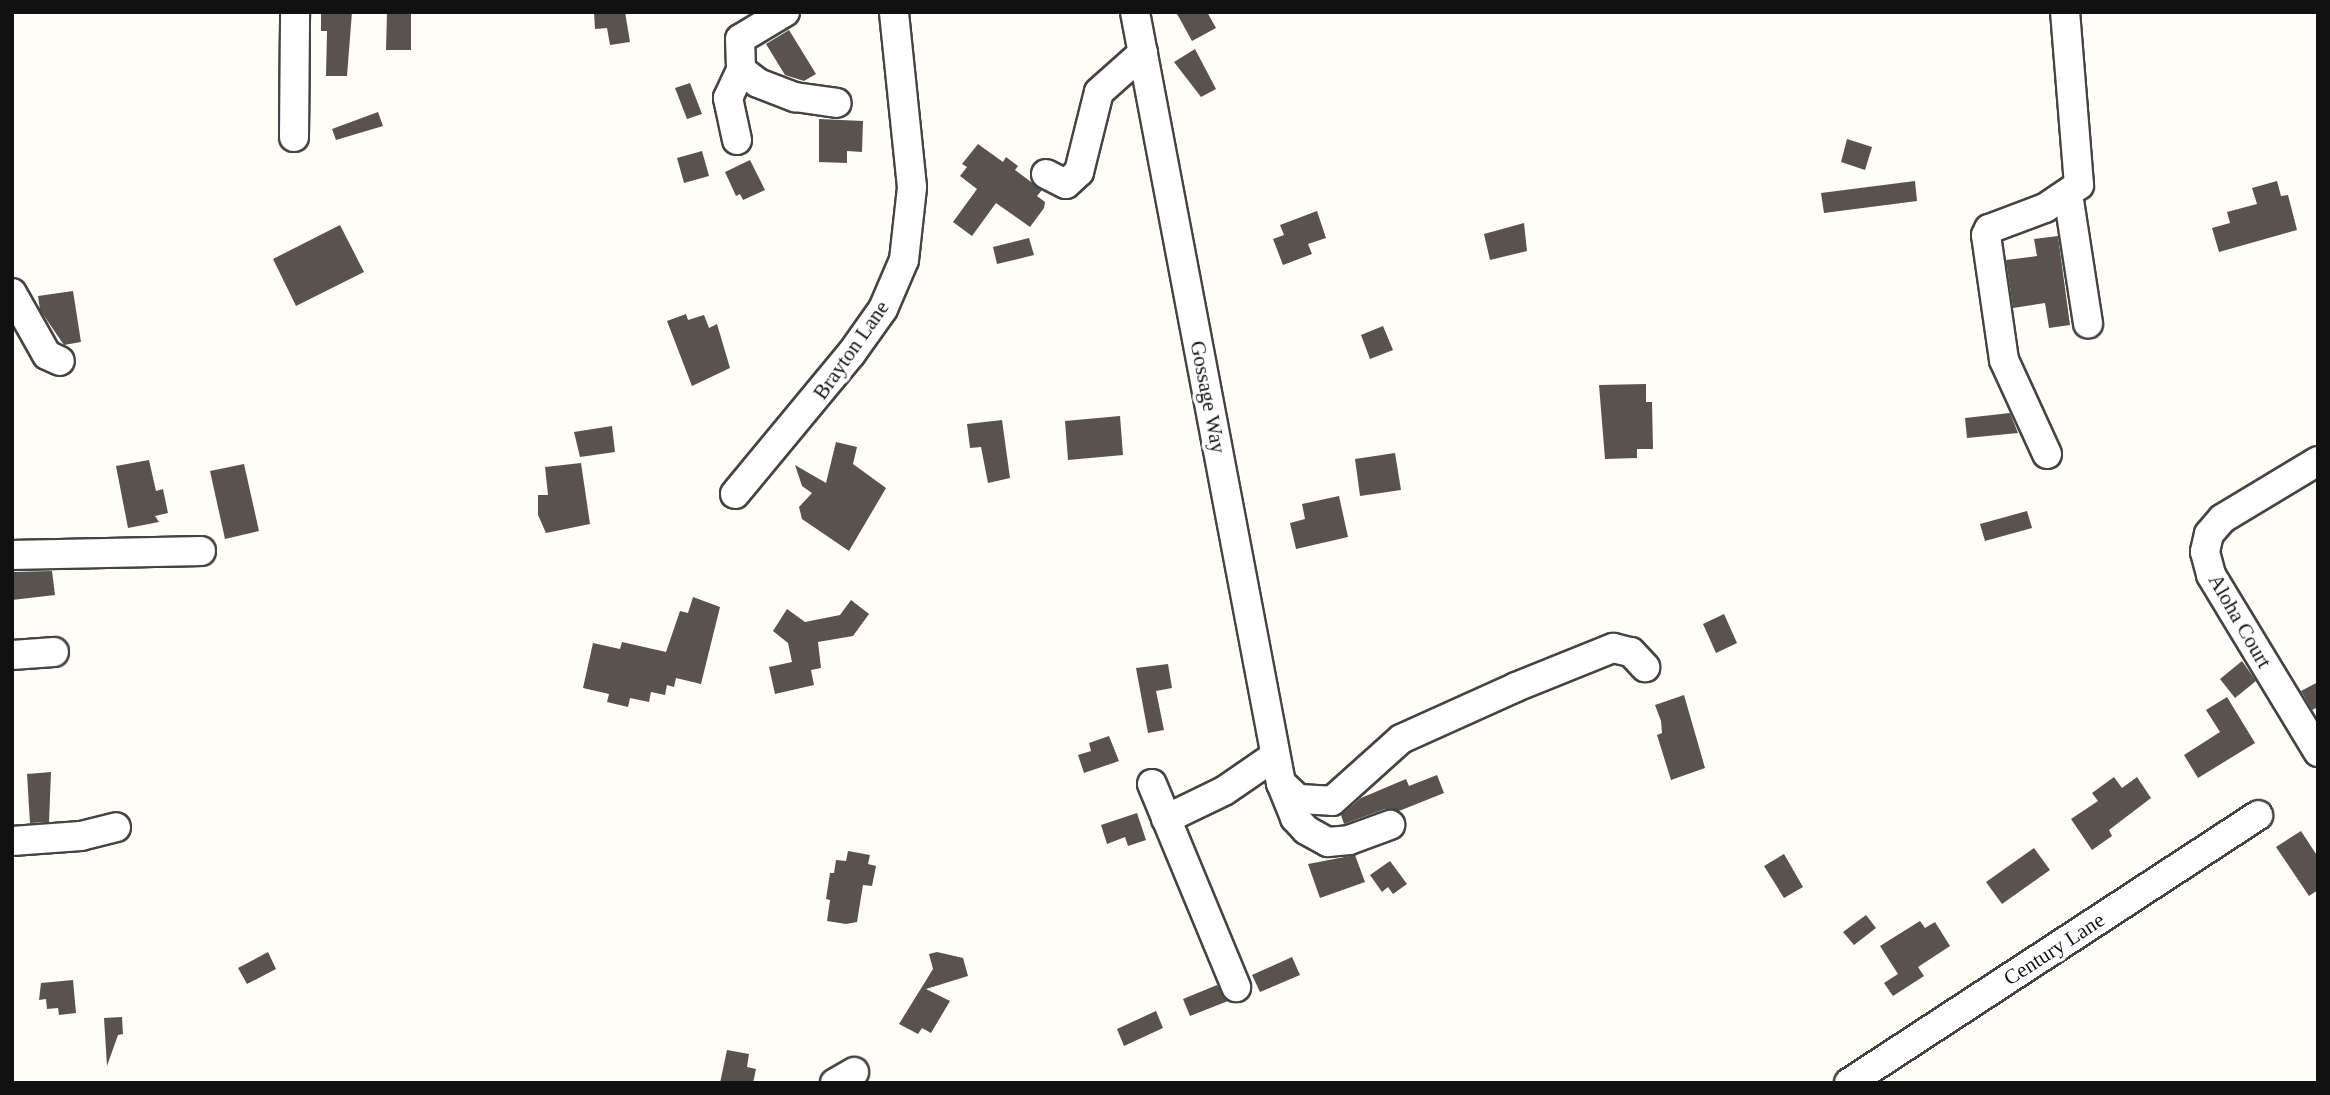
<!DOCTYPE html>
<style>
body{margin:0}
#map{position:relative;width:2330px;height:1095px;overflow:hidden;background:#fffdf5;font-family:"Times New Roman",serif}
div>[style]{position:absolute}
.building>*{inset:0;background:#5a524d}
.roads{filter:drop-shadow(2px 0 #444) drop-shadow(-2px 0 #444) drop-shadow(0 2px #444) drop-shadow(0 -2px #444)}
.minor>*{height:28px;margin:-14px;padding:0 14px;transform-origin:14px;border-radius:14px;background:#fff}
span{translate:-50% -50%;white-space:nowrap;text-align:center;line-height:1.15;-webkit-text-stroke:7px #fff;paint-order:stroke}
.street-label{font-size:21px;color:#111}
.frame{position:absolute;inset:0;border:14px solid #111;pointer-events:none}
</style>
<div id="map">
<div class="building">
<div style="clip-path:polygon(321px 12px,352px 12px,347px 76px,326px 76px,327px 31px,321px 31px)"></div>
<div style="clip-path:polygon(387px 12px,411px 12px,411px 50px,386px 50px)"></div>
<div style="clip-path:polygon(594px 12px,625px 12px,630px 42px,610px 45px,607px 28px,595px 29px)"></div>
<div style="clip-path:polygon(1176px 12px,1207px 12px,1216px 28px,1192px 41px)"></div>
<div style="clip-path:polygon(789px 30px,816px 74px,804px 81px,785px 75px,766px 44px)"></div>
<div style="clip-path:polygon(1195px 49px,1216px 89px,1201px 97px,1174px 62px)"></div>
<div style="clip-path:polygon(690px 83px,702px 114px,687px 119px,675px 88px)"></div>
<div style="clip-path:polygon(378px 112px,383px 126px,336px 140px,332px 129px)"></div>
<div style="clip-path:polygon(819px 119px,863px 121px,862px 152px,847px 151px,847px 163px,819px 162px)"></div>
<div style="clip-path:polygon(1847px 139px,1872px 147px,1865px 170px,1841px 162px)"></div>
<div style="clip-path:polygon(978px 144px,1003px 162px,1006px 157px,1018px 166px,1015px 170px,1042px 190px,1037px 196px,1045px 202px,1044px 208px,1030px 227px,996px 203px,972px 236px,953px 222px,977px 189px,960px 176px,967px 167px,962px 164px)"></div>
<div style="clip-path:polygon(702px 151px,709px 176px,684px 183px,677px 158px)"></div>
<div style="clip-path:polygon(750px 160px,765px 190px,743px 200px,740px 194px,736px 196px,725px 172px)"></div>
<div style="clip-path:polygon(1915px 181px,1917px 201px,1824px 213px,1821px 193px)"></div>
<div style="clip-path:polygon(2277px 181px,2281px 196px,2288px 195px,2297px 230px,2219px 252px,2212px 228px,2230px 223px,2227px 212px,2257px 204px,2252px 188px)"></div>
<div style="clip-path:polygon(1317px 211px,1326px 238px,1308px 244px,1312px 254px,1283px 265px,1273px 239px,1284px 235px,1280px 225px)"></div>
<div style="clip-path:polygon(1524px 223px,1527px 251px,1490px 260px,1484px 234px)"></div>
<div style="clip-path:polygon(340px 225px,364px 272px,296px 306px,273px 259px)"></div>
<div style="clip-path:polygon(2058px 236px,2070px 325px,2049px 328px,2045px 303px,2013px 308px,2006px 260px,2037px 256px,2034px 239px)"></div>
<div style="clip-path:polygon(1029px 238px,1034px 255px,997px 264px,993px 247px)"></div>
<div style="clip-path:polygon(73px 291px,81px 342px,64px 345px,40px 310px,38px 296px)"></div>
<div style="clip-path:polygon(686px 314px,688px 320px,704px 315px,709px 328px,717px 324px,730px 368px,692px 386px,667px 321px)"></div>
<div style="clip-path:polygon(1383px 326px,1393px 350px,1370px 359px,1361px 335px)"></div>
<div style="clip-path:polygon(1646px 384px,1646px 402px,1652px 402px,1653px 449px,1637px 449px,1637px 458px,1605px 459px,1599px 385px)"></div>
<div style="clip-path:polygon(2010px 413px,2018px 433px,1967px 438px,1965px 418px)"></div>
<div style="clip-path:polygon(1120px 416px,1123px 455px,1068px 460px,1065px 421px)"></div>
<div style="clip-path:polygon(1002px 420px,1010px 478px,988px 483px,981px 447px,970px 448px,967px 424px)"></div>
<div style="clip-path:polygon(612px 426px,615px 452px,580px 457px,574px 432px)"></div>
<div style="clip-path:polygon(836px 442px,857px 447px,853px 464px,886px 488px,849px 551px,802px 519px,799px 507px,812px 493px,802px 486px,795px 465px,826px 483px)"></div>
<div style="clip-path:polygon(1395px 453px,1401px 490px,1360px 496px,1355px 459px)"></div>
<div style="clip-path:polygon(149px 460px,156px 491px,163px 489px,168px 513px,155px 516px,159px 522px,128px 528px,116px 466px)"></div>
<div style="clip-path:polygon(581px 463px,590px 524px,546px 533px,538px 515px,538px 495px,548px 495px,545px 467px)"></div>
<div style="clip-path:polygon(244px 464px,259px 531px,225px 539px,210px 471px)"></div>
<div style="clip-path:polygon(1339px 496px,1348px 537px,1296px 549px,1290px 523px,1305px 519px,1302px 504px)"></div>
<div style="clip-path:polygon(2027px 511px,2032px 528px,1985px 541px,1980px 524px)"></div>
<div style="clip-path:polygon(52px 571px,55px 595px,12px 600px,12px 572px)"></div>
<div style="clip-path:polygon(693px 597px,720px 607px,701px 684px,676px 678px,674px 687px,667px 685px,665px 695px,651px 692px,649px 702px,630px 698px,628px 707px,607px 702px,609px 694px,583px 688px,593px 643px,620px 649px,622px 642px,666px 652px,680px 611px,688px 613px)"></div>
<div style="clip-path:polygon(851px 600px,869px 614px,853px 636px,818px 642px,821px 668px,811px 670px,814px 685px,775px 694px,769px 667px,792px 662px,788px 643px,773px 631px,787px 609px,805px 622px,840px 615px)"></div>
<div style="clip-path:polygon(1724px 614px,1737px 643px,1716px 653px,1703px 624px)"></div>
<div style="clip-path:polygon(2242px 661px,2256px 681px,2235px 698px,2220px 679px)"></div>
<div style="clip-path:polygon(1168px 664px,1172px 688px,1156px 691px,1164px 730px,1148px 733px,1136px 668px)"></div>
<div style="clip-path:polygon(2318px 682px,2318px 707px,2312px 710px,2301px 691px)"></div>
<div style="clip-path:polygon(1684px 695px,1705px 768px,1671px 780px,1657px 735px,1662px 733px,1661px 721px,1655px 705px)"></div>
<div style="clip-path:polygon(2227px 697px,2255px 743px,2198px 778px,2184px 755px,2220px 732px,2206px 710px)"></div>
<div style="clip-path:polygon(1109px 736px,1119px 761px,1084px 773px,1078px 755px,1091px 751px,1089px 743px)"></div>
<div style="clip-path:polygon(51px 772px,49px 822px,30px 823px,27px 774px)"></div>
<div style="clip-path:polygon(1437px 775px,1444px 793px,1399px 811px,1385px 809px,1344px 824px,1341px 815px,1361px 798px,1406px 779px,1409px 786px)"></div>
<div style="clip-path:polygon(2114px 777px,2122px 788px,2137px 777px,2151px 798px,2109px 830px,2112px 836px,2092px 850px,2071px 819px,2098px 801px,2092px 793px)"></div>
<div style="clip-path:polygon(1137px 813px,1146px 840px,1128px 846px,1125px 837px,1107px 844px,1101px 825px)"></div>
<div style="clip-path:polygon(2301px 831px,2318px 857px,2318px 890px,2309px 896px,2276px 847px)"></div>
<div style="clip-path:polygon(2034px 848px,2050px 870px,2002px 904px,1986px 882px)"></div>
<div style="clip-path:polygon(848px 851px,870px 855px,868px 864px,876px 866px,872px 886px,863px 885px,857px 922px,846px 924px,827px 921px,830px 900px,826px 899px,830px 873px,834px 873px,836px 860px,846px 861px)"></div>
<div style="clip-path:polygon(1784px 854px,1803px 887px,1784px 898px,1764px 866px)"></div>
<div style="clip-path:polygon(1355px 855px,1365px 882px,1320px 898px,1308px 864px)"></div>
<div style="clip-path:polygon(1390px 861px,1407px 884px,1393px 894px,1388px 887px,1382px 892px,1370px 875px)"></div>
<div style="clip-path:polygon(1866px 915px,1876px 928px,1854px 945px,1843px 932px)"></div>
<div style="clip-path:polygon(1920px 921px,1925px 928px,1935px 922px,1950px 946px,1918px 967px,1924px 976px,1893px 996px,1884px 983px,1898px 974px,1880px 946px)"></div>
<div style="clip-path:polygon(268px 952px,276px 969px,247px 984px,238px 968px)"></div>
<div style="clip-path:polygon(937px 952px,963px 958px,968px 976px,926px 989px,950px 1001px,931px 1033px,922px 1028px,918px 1034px,899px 1024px,933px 969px,929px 954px)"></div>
<div style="clip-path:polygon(1292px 957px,1300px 975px,1260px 992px,1252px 975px)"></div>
<div style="clip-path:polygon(73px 980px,76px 1013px,59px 1015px,58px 1008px,47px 1009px,46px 999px,39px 1000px,41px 983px)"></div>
<div style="clip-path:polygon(1217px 985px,1228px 1001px,1190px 1016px,1183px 999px)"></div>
<div style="clip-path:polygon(1156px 1011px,1163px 1028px,1124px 1046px,1117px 1029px)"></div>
<div style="clip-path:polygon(122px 1017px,123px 1034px,118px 1035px,107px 1066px,104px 1018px)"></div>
<div style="clip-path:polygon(727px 1050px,749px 1054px,747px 1067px,756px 1069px,753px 1083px,720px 1083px)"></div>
</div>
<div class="roads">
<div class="minor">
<div style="left:785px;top:12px;width:52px;rotate:149deg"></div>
<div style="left:740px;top:39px;width:31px;rotate:88deg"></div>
<div style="left:741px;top:70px;width:21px;rotate:37deg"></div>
<div style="left:758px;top:83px;width:40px;rotate:21deg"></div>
<div style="left:795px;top:97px;width:42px;rotate:8.1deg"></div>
<div style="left:1135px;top:12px;width:785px;rotate:79.28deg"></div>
<div style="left:1281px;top:783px;width:38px;rotate:68deg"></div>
<div style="left:1295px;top:818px;width:16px;rotate:47deg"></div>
<div style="left:1306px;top:830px;width:25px;rotate:29deg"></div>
<div style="left:1328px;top:842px;width:21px;rotate:-5deg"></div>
<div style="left:1349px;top:840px;width:44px;rotate:-20.1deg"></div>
<div style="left:294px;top:137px;width:125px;rotate:-89.5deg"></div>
<div style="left:737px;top:140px;width:43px;rotate:-102.1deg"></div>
<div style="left:728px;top:98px;width:31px;rotate:-65deg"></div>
<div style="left:1046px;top:174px;width:22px;rotate:27deg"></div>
<div style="left:1066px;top:184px;width:18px;rotate:-43deg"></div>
<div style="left:1079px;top:172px;width:82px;rotate:-76deg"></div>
<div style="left:1099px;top:92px;width:59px;rotate:-41.6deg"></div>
<div style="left:2068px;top:194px;width:131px;rotate:81.2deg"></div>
<div style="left:12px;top:293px;width:71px;rotate:60.6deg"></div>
<div style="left:47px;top:355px;width:14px;rotate:25deg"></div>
<div style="left:2047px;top:454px;width:103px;rotate:-114.6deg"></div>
<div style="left:2004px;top:360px;width:126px;rotate:-98.2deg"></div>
<div style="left:1986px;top:235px;width:7px;rotate:-63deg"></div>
<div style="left:1989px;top:229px;width:60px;rotate:-20.6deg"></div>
<div style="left:2045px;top:208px;width:41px;rotate:-34.1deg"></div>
<div style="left:2079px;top:185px;width:174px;rotate:-94.6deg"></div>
<div style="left:2318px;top:461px;width:112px;rotate:148.9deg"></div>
<div style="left:2222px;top:519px;width:20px;rotate:131deg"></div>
<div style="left:2209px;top:534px;width:18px;rotate:103deg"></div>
<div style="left:2205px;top:552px;width:24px;rotate:75deg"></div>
<div style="left:2211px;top:575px;width:207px;rotate:58.8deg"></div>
<div style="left:735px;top:494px;width:182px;rotate:-50.4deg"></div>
<div style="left:851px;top:354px;width:55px;rotate:-54.6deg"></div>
<div style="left:883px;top:309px;width:53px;rotate:-66.8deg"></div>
<div style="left:904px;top:260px;width:73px;rotate:-83.7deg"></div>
<div style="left:912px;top:187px;width:176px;rotate:-95.9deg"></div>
<div style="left:12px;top:555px;width:189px;rotate:-1.2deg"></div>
<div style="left:12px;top:655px;width:42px;rotate:-4.1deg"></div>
<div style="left:1281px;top:783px;width:23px;rotate:43deg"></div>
<div style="left:1298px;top:799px;width:34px;rotate:3deg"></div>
<div style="left:1332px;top:801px;width:93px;rotate:-41.9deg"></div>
<div style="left:1401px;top:739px;width:126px;rotate:-24.3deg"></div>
<div style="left:1516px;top:687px;width:105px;rotate:-21.9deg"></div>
<div style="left:1613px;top:648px;width:18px;rotate:13deg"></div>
<div style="left:1631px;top:652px;width:21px;rotate:47deg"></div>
<div style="left:1152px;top:784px;width:220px;rotate:67.5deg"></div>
<div style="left:1166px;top:819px;width:64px;rotate:-25.8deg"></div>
<div style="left:1224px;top:791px;width:62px;rotate:-34.5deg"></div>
<div style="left:12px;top:841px;width:69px;rotate:-4.1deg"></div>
<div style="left:81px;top:836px;width:36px;rotate:-14deg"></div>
<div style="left:835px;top:1083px;width:22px;rotate:-30deg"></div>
<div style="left:1849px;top:1083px;width:489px;rotate:-33.2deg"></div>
</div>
</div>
<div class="street-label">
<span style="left:851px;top:350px;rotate:-55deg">Brayton Lane</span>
<span style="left:1208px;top:397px;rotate:79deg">Gossage Way</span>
<span style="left:2240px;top:621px;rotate:60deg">Aloha Court</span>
<span style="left:2054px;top:949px;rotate:-33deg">Century Lane</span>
</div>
<div class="frame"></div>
</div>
